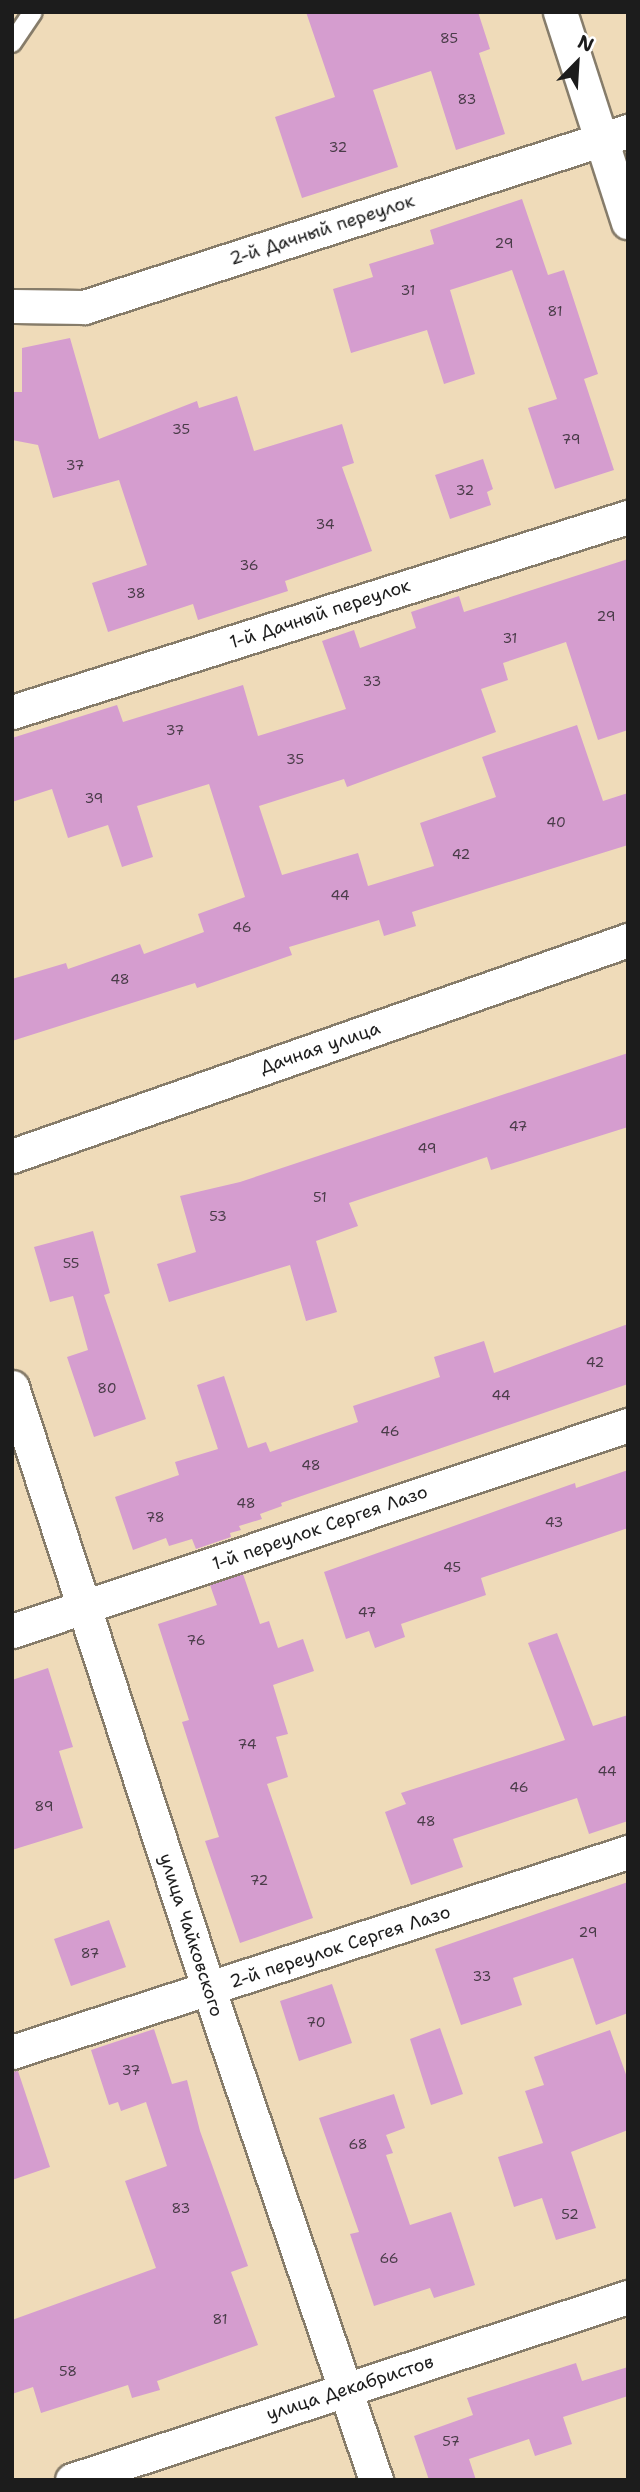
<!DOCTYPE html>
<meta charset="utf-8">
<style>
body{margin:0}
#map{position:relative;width:640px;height:2492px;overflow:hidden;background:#efdbb9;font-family:"Shantell Sans",sans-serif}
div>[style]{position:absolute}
.building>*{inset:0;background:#d59dcf}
.roads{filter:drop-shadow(2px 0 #867c6a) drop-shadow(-2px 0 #867c6a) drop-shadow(0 2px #867c6a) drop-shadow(0 -2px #867c6a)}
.lane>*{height:18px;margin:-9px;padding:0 9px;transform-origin:9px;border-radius:9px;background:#fff}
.street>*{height:33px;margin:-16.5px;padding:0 16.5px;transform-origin:16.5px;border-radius:16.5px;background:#fff}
span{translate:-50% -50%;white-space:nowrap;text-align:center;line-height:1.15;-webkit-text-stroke:5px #fff;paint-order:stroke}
.number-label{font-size:14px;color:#4a3c49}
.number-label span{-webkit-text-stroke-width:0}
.street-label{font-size:18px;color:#1c1c1c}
.frame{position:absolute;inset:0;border:14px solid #1c1c1c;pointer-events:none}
.north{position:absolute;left:542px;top:28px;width:70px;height:70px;-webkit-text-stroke:5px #fff;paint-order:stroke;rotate:24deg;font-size:19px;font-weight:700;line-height:28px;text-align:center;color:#1c1c1c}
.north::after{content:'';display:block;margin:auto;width:24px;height:32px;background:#1c1c1c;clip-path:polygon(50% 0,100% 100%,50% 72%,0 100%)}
</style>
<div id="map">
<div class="building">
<div style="clip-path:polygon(306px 12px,478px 12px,490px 49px,479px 53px,505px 134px,456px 150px,431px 71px,373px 90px,398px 167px,302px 198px,275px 117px,335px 97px)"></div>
<div style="clip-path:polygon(522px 199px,548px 275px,564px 270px,598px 374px,584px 379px,614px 470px,555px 489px,528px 408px,557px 399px,512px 270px,450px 290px,475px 374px,444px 384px,427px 330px,351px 353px,333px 289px,373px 277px,369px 264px,434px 244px,430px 230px)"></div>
<div style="clip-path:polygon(70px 338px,99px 439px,197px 401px,199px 408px,237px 396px,254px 451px,342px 424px,354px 463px,342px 467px,372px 551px,285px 581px,288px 591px,198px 620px,193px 604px,108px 632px,92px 583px,147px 565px,119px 480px,53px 498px,38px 445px,12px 440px,12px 392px,22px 392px,22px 348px)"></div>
<div style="clip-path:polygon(483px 459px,493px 489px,487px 492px,491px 505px,450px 519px,435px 475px)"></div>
<div style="clip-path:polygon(628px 559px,628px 730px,598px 740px,566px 642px,503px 663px,508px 680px,481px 689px,496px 732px,347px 787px,344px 779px,259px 806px,282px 875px,358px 853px,368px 886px,434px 866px,420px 823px,496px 797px,482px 757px,577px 725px,603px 801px,628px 793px,628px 845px,412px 912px,416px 926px,384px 936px,379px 920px,289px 947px,292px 955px,197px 988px,195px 983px,12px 1041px,12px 979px,66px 963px,68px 969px,140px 944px,144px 954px,204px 932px,198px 914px,245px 897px,209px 784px,137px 806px,153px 857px,122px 867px,108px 825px,68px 838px,52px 789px,12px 802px,12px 738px,117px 705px,123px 722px,243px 685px,258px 736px,346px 709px,322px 641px,354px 630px,360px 648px,416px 628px,411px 612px,459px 596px,464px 612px)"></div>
<div style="clip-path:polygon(628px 1053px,628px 1127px,491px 1170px,487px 1157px,349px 1203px,358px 1226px,316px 1241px,337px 1312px,306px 1321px,290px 1265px,169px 1302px,157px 1264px,196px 1252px,180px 1196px,240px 1182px)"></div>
<div style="clip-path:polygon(93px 1231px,110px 1293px,104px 1295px,146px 1419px,94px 1437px,67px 1357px,88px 1350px,73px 1296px,50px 1302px,34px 1247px)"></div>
<div style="clip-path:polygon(628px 1324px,628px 1384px,281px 1503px,282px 1506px,260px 1514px,262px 1519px,239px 1526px,241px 1530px,230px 1533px,231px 1537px,196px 1549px,192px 1539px,169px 1546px,166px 1538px,133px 1550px,115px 1497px,179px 1475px,175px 1462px,218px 1449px,197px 1385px,224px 1376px,248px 1448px,266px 1442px,270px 1452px,358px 1422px,353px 1406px,440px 1377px,434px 1357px,484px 1341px,494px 1373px)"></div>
<div style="clip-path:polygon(628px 1470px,628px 1528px,481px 1578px,486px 1595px,401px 1624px,405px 1637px,375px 1648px,369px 1631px,346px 1639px,324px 1572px,575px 1483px,576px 1488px)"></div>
<div style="clip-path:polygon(243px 1574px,260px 1624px,269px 1621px,278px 1648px,303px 1639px,314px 1671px,273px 1685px,288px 1734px,276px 1737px,288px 1777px,267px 1784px,313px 1918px,240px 1943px,205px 1841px,219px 1837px,182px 1722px,189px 1720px,158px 1624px,217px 1605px,210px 1585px)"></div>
<div style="clip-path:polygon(557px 1633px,593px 1726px,628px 1715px,628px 1821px,589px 1834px,577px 1798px,453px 1839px,463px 1867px,411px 1885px,385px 1812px,406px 1804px,401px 1793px,565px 1740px,528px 1643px)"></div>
<div style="clip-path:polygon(48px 1668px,73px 1747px,59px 1751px,83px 1828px,12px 1850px,12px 1680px)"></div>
<div style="clip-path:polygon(628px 1882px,628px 2013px,596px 2025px,573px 1958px,513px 1978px,522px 2005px,461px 2025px,435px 1949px)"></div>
<div style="clip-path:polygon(109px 1920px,126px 1967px,71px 1986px,54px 1939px)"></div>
<div style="clip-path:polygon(332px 1984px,352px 2043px,299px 2061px,280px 2001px)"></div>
<div style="clip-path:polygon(440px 2028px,463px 2094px,431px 2105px,410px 2039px)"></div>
<div style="clip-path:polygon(154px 2029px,172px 2084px,187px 2080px,200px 2131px,248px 2266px,231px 2272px,258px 2345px,157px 2381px,160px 2390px,132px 2398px,128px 2385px,41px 2413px,33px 2387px,12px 2394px,12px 2320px,156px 2268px,125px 2181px,167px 2166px,146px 2102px,121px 2111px,118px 2102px,109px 2105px,91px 2050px)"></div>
<div style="clip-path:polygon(610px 2030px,628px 2080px,628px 2130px,571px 2152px,596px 2228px,556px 2240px,542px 2198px,514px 2207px,498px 2157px,543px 2143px,525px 2091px,544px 2085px,534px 2057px)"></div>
<div style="clip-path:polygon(18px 2071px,50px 2167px,12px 2180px,12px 2072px)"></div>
<div style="clip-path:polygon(394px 2094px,405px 2128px,386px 2135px,393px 2153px,386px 2155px,410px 2225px,451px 2212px,475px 2285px,434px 2298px,430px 2288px,374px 2306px,350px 2234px,359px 2232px,319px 2118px)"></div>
<div style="clip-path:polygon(576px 2363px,582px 2381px,628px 2367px,628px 2396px,563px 2417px,572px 2444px,535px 2456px,529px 2439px,469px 2459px,476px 2480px,429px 2480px,414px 2436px,473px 2415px,467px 2398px)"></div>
</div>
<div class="roads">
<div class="lane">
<div style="left:12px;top:43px;width:37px;rotate:-56deg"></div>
</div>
<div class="street">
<div style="left:560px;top:12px;width:221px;rotate:72.1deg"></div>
<div style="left:12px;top:306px;width:72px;rotate:0.8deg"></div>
<div style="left:84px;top:307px;width:572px;rotate:-17.93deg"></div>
<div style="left:12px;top:712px;width:646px;rotate:-17.57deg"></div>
<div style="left:12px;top:1156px;width:653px;rotate:-19.32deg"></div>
<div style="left:12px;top:1387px;width:634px;rotate:71.91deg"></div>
<div style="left:209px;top:1990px;width:518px;rotate:71.18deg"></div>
<div style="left:12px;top:1631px;width:650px;rotate:-18.49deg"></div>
<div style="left:12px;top:2052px;width:648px;rotate:-17.99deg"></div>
<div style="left:72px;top:2480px;width:585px;rotate:-18.22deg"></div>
</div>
</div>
<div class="number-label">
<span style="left:449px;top:38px">85</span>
<span style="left:467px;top:99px">83</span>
<span style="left:338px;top:147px">32</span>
<span style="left:504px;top:243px">29</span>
<span style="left:408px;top:290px">31</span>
<span style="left:555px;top:311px">81</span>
<span style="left:181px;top:429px">35</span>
<span style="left:571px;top:439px">79</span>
<span style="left:75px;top:465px">37</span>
<span style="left:465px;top:490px">32</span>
<span style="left:325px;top:524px">34</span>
<span style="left:249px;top:565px">36</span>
<span style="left:136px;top:593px">38</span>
<span style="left:606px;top:616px">29</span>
<span style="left:510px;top:638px">31</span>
<span style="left:372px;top:681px">33</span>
<span style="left:175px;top:730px">37</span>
<span style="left:295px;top:759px">35</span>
<span style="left:94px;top:798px">39</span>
<span style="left:556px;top:822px">40</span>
<span style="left:461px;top:854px">42</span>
<span style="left:340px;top:895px">44</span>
<span style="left:242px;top:927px">46</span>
<span style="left:120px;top:979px">48</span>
<span style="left:518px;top:1126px">47</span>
<span style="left:427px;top:1148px">49</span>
<span style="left:320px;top:1197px">51</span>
<span style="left:218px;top:1216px">53</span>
<span style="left:71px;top:1263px">55</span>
<span style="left:595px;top:1362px">42</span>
<span style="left:107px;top:1388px">80</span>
<span style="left:501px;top:1395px">44</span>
<span style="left:390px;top:1431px">46</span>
<span style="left:311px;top:1465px">48</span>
<span style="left:246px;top:1503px">48</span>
<span style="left:155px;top:1517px">78</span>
<span style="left:554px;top:1522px">43</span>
<span style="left:452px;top:1567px">45</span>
<span style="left:367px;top:1612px">47</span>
<span style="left:196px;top:1640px">76</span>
<span style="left:247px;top:1744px">74</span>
<span style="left:607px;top:1771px">44</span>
<span style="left:519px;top:1787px">46</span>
<span style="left:44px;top:1806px">89</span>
<span style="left:426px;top:1821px">48</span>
<span style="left:259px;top:1880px">72</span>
<span style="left:588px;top:1932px">29</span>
<span style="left:90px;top:1953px">87</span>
<span style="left:482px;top:1976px">33</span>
<span style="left:316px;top:2022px">70</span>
<span style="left:131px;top:2070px">37</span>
<span style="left:358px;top:2144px">68</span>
<span style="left:181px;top:2208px">83</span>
<span style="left:570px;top:2214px">52</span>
<span style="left:389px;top:2258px">66</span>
<span style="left:220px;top:2319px">81</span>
<span style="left:68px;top:2371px">58</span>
<span style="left:451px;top:2441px">57</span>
</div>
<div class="street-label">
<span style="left:322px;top:230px;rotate:-18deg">2-й Дачный переулок</span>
<span style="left:320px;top:614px;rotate:-18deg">1-й Дачный переулок</span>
<span style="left:320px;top:1048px;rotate:-19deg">Дачная улица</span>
<span style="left:320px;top:1528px;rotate:-19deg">1-й переулок Сергея Лазо</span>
<span style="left:191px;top:1935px;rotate:72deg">улица Чайковского</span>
<span style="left:340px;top:1947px;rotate:-18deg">2-й переулок Сергея Лазо</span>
<span style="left:350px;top:2388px;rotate:-18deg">улица Декабристов</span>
</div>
<div class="frame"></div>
<div class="north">N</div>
</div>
